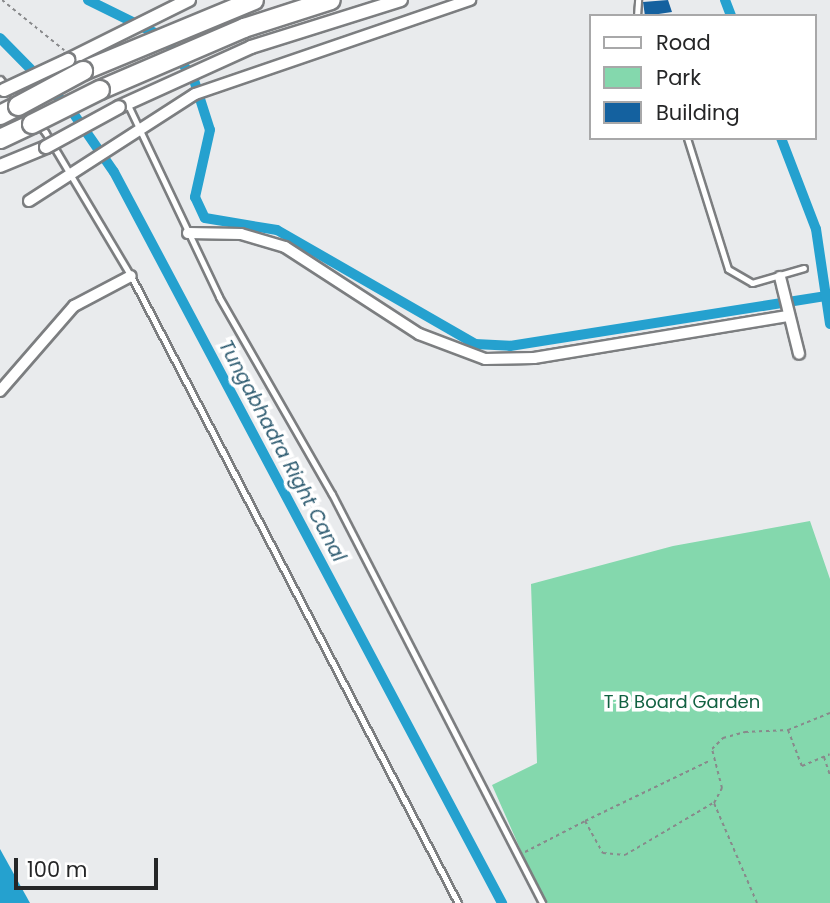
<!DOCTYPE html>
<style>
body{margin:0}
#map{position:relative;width:830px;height:903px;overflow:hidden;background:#e9ebed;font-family:Poppins,sans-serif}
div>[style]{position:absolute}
.green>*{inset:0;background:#84d8ad}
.water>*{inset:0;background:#25a1cf}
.canal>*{height:10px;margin:-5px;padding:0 5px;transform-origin:5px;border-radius:5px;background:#25a1cf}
.building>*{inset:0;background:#14619f}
.path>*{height:2px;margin-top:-1px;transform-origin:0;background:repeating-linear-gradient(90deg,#88898b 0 3.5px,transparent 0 7px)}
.roads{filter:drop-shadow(2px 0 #7c7e80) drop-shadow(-2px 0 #7c7e80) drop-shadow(0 2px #7c7e80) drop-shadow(0 -2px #7c7e80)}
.service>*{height:5px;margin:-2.5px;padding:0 2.5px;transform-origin:2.5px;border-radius:2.5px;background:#fff}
.minor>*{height:10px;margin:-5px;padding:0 5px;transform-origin:5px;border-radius:5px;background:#fff}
.tertiary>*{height:12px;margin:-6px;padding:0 6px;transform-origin:6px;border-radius:6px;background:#fff}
.trunk>*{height:18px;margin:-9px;padding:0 9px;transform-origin:9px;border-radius:9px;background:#fff}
.bridges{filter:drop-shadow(2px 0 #7c7e80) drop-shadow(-2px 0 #7c7e80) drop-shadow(0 2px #7c7e80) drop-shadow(0 -2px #7c7e80)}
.tertiary-bridge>*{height:12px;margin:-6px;padding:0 6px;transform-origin:6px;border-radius:6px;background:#fff}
.trunk-bridge>*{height:18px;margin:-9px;padding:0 9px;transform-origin:9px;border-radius:9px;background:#fff}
span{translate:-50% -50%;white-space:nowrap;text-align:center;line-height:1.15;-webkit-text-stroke:7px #fff;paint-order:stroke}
.park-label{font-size:18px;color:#116141}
.water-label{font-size:19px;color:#2d5b70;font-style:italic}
.legend{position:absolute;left:589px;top:14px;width:228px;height:126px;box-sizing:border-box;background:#fff;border:2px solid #a8a8a9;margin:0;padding:9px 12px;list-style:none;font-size:21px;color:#252627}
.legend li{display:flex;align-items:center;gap:14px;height:35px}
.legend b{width:35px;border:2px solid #a8a8a9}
.scale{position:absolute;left:14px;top:858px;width:144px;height:32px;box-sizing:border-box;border:4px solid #252627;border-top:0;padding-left:9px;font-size:21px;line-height:24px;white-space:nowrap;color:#252627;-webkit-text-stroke:5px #fff;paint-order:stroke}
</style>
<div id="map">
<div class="green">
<div style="clip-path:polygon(810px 521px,830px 579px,830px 903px,544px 903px,492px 785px,537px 763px,531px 584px,673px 546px)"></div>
</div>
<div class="water">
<div style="clip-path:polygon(0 849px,30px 903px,0 903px)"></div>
</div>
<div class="canal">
<div style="left:88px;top:0;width:86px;rotate:26.3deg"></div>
<div style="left:165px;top:38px;width:51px;rotate:55.4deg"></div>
<div style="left:194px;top:80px;width:52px;rotate:72.3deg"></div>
<div style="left:210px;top:130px;width:69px;rotate:102.6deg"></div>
<div style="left:195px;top:197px;width:23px;rotate:65deg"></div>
<div style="left:205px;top:218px;width:73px;rotate:9.5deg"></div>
<div style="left:277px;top:230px;width:228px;rotate:29.9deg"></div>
<div style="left:475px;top:344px;width:35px;rotate:3deg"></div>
<div style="left:510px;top:346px;width:319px;rotate:-9deg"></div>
<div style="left:725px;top:0;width:17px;rotate:69deg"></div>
<div style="left:0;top:38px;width:101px;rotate:45.4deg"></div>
<div style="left:71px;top:110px;width:75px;rotate:55.3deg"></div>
<div style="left:114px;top:172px;width:828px;rotate:62.04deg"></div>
<div style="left:781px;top:138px;width:97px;rotate:69deg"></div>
<div style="left:816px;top:229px;width:96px;rotate:81.6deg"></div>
</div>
<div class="building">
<div style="clip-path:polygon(668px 0,672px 12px,645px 16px,643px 2px)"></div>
</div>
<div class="path">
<div style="left:2px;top:0;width:80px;rotate:38.9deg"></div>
<div style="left:830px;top:713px;width:45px;rotate:158deg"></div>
<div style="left:788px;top:730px;width:39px;rotate:69deg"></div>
<div style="left:802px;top:766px;width:30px;rotate:-23deg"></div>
<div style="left:824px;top:757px;width:20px;rotate:72deg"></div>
<div style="left:585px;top:821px;width:138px;rotate:-25.8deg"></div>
<div style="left:525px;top:852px;width:68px;rotate:-27.3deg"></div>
<div style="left:585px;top:821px;width:37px;rotate:61deg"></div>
<div style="left:603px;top:853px;width:22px;rotate:5deg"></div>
<div style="left:625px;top:855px;width:102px;rotate:-30.6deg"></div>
<div style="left:757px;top:903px;width:109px;rotate:-113.3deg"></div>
<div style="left:714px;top:803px;width:17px;rotate:-62deg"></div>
<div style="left:722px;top:788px;width:40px;rotate:-104.4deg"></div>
<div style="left:712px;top:749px;width:16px;rotate:-45deg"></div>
<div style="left:723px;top:738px;width:23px;rotate:-15deg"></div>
<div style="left:745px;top:732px;width:43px;rotate:-2.7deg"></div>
</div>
<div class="roads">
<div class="service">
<div style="left:637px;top:16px;width:16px;rotate:-86deg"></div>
<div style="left:0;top:79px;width:70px;rotate:49.7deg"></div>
<div style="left:45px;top:132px;width:168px;rotate:59.2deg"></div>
<div style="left:131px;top:276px;width:707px;rotate:62.46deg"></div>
<div style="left:128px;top:105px;width:212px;rotate:64.6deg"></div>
<div style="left:219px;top:297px;width:227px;rotate:60.2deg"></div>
<div style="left:332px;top:494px;width:460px;rotate:62.8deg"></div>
<div style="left:687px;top:138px;width:137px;rotate:72.6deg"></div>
<div style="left:728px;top:269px;width:28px;rotate:30deg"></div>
<div style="left:752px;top:283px;width:54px;rotate:-16.1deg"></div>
</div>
<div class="minor">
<div style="left:29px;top:201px;width:197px;rotate:-32.8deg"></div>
<div style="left:195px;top:94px;width:291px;rotate:-18.9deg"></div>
<div style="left:188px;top:233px;width:53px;rotate:1.1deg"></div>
<div style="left:241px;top:234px;width:46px;rotate:16.5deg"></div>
<div style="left:285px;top:247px;width:160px;rotate:33deg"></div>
<div style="left:419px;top:334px;width:71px;rotate:20.7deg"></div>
<div style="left:485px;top:359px;width:49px;rotate:-1.2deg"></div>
<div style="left:534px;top:358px;width:257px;rotate:-9.4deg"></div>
<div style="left:780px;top:277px;width:79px;rotate:76.1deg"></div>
<div style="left:0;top:391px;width:113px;rotate:-49deg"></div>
<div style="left:74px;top:306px;width:64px;rotate:-27.8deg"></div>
</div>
<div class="tertiary">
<div style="left:68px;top:60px;width:135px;rotate:-26.4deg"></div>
<div style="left:119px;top:107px;width:145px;rotate:-24.4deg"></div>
<div style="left:251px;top:47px;width:157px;rotate:-17.4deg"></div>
<div style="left:0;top:166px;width:50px;rotate:-22.4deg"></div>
</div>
<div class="trunk">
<div style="left:83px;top:71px;width:185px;rotate:-22.5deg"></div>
<div style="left:100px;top:90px;width:157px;rotate:-23.3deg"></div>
<div style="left:244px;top:28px;width:91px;rotate:-17.8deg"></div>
<div style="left:0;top:115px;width:20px;rotate:-27deg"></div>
<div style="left:0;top:139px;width:35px;rotate:-25deg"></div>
</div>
</div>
<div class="bridges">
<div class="tertiary-bridge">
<div style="left:4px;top:90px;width:71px;rotate:-25.1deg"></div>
<div style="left:46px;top:147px;width:83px;rotate:-28.7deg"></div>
</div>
<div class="trunk-bridge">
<div style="left:18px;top:106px;width:74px;rotate:-28.3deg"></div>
<div style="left:32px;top:124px;width:76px;rotate:-26.6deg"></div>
</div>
</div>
<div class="park-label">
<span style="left:682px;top:702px">T B Board Garden</span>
</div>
<div class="water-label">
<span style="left:282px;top:451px;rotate:62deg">Tungabhadra Right Canal</span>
</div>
<ul class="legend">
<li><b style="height:9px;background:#fff"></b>Road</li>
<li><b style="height:19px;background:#84d8ad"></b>Park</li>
<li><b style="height:19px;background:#14619f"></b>Building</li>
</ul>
<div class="scale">100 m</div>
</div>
